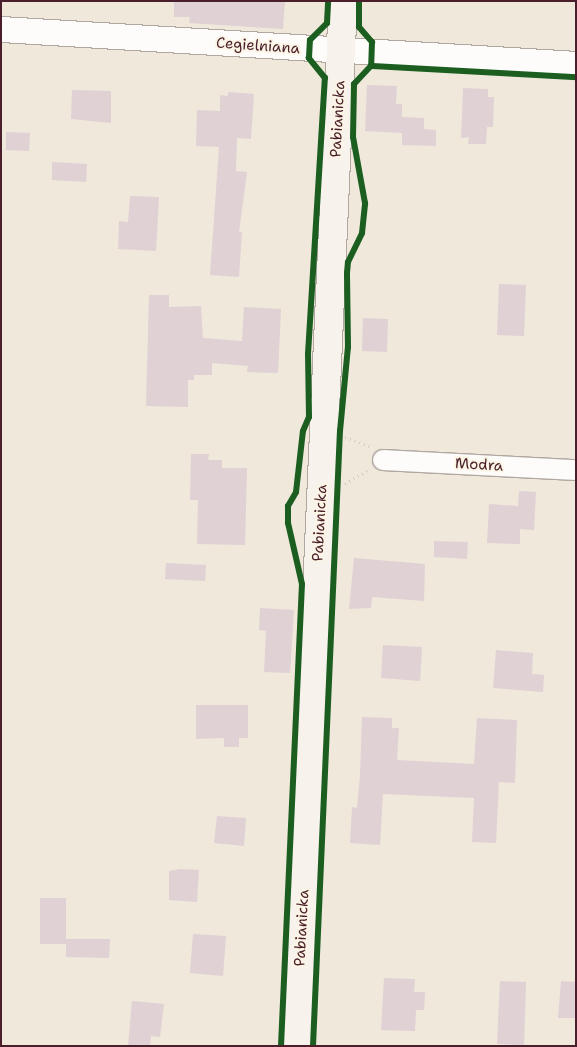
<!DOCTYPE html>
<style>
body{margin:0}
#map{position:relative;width:577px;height:1047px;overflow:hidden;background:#efe8db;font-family:"Shantell Sans",sans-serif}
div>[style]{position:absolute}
.building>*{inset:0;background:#e0d1d5}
.path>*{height:3px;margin-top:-1.5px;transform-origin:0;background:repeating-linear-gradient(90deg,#d0cbc9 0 1px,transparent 0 5px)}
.roads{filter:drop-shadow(1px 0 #b0a7a1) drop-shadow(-1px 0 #b0a7a1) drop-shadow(0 1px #b0a7a1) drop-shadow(0 -1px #b0a7a1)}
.minor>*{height:20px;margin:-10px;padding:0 10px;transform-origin:10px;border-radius:10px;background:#fdfcfa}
.tertiary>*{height:25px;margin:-12.5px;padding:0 12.5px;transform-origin:12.5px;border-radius:12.5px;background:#fdfcfa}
.secondary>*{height:28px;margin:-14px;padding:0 14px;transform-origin:14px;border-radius:14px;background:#f7f2ec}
.cycleway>*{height:6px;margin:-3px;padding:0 3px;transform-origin:3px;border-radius:3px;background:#1b5e20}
span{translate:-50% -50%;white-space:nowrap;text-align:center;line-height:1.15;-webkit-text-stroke:4px #fcf5e5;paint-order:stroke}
.street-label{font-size:15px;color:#4a1f2b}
.frame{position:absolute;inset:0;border:2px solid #4a1f2b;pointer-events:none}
</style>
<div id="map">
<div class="building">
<div style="clip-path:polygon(174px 1px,285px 1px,283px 29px,189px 23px,190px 17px,174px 17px)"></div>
<div style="clip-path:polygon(367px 85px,397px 86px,396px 104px,402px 104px,402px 117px,424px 118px,424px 129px,436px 130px,436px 146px,402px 145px,402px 133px,365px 131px)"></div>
<div style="clip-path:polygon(463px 88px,488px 89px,488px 97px,494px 97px,493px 127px,487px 127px,486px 144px,468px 144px,469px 137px,461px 138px)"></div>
<div style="clip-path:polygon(72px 90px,111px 91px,111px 123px,71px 119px)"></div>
<div style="clip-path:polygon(228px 92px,254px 94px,251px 139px,237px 138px,236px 171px,247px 172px,239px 232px,242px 232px,239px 277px,210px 275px,219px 147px,196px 146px,197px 110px,220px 111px,220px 95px,228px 96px)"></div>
<div style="clip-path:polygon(6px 132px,30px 133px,29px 151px,6px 150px)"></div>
<div style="clip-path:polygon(52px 162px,87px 164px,86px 182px,52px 180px)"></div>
<div style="clip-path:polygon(130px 196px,159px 197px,156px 251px,118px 249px,119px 221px,128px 222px)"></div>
<div style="clip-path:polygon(499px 284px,526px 285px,524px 336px,497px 335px)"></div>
<div style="clip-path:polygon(149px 295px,169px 295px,169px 307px,201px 306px,203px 338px,242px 341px,244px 307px,281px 309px,278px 373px,247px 372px,248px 366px,212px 363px,212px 375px,194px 375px,194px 380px,188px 380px,188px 407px,146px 406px)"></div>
<div style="clip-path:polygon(363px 318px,388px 319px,387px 352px,362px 351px)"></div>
<div style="clip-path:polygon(191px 454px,209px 454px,208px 460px,222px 460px,222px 468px,247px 468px,245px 545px,197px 544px,198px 500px,190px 500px)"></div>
<div style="clip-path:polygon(519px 491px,536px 492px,534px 530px,520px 529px,520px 544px,487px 543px,489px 504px,518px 506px)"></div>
<div style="clip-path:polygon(434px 541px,468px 542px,467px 559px,434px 557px)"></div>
<div style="clip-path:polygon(354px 558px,425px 564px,424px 601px,372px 597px,371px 608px,349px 609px)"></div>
<div style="clip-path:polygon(166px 563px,206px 565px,205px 581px,165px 579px)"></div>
<div style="clip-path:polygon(260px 608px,294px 610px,290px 673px,264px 672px,266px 631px,259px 630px)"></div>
<div style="clip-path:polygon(383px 645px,422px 647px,420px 681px,381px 678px)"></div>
<div style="clip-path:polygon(496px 650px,533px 653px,532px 674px,544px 675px,543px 692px,493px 688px)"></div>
<div style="clip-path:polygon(196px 705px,248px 705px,248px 738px,239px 738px,239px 747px,224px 747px,224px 738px,196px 739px)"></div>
<div style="clip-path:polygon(362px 717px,392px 718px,392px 728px,399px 728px,397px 760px,474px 764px,477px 718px,517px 720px,515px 783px,499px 782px,496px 843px,472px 842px,474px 798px,383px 794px,380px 845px,350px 843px,352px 807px,357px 808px,360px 775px)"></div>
<div style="clip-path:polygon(217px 816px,246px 818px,244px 846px,214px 843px)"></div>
<div style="clip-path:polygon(180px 869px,199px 870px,197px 902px,169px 900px,169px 871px)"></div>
<div style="clip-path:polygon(40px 898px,66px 898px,66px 939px,110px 939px,109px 958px,66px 957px,66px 944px,40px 944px)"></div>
<div style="clip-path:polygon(193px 934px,226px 936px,223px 976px,190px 973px)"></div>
<div style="clip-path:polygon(384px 978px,415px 979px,414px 992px,425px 992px,424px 1010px,416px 1010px,415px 1031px,381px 1030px)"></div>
<div style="clip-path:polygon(500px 981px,526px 982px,524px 1045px,497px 1044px)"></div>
<div style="clip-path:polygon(561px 981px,576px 982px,576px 1018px,558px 1018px)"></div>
<div style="clip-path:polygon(132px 1001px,164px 1004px,160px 1037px,151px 1036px,150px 1046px,128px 1046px)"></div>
</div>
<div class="path">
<div style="left:345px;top:437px;width:27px;rotate:20deg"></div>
<div style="left:345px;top:484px;width:26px;rotate:-32deg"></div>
</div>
<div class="roads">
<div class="minor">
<div style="left:383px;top:460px;width:193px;rotate:3deg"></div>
</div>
<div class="tertiary">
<div style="left:1px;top:29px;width:576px;rotate:3.48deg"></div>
</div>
<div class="secondary">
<div style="left:297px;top:1046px;width:1046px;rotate:-87.48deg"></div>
</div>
</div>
<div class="cycleway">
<div style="left:359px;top:1px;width:26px;rotate:90deg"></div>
<div style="left:359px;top:27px;width:20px;rotate:49deg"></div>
<div style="left:372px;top:42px;width:24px;rotate:92deg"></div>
<div style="left:281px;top:1046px;width:462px;rotate:-87.4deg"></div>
<div style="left:302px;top:584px;width:63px;rotate:-102.9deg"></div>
<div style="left:288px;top:523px;width:17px;rotate:-90deg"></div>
<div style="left:288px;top:506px;width:16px;rotate:-60deg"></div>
<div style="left:296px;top:492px;width:61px;rotate:-83.5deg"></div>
<div style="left:303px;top:431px;width:15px;rotate:-67deg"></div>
<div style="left:309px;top:417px;width:63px;rotate:-90.9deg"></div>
<div style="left:308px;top:354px;width:277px;rotate:-86.5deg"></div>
<div style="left:325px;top:78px;width:26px;rotate:-129deg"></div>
<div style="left:309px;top:58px;width:18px;rotate:-87deg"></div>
<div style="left:310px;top:40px;width:24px;rotate:-45deg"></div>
<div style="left:327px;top:23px;width:22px;rotate:-87deg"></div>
<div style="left:313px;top:1046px;width:616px;rotate:-87.49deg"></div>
<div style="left:340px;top:431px;width:84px;rotate:-84.6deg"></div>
<div style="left:348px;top:347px;width:74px;rotate:-90.8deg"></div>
<div style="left:347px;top:273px;width:11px;rotate:-85deg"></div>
<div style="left:348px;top:262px;width:32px;rotate:-64deg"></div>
<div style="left:362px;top:233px;width:30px;rotate:-84deg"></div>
<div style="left:365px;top:203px;width:67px;rotate:-100.3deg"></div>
<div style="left:353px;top:137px;width:53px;rotate:-88.9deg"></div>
<div style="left:354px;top:84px;width:25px;rotate:-47deg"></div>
<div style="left:371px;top:66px;width:205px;rotate:3.1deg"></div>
</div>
<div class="street-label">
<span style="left:258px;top:46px;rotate:4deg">Cegielniana</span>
<span style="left:338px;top:119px;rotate:-87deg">Pabianicka</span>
<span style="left:479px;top:465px;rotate:3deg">Modra</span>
<span style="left:320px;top:523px;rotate:-87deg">Pabianicka</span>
<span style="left:302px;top:928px;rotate:-87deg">Pabianicka</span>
</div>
<div class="frame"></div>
</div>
